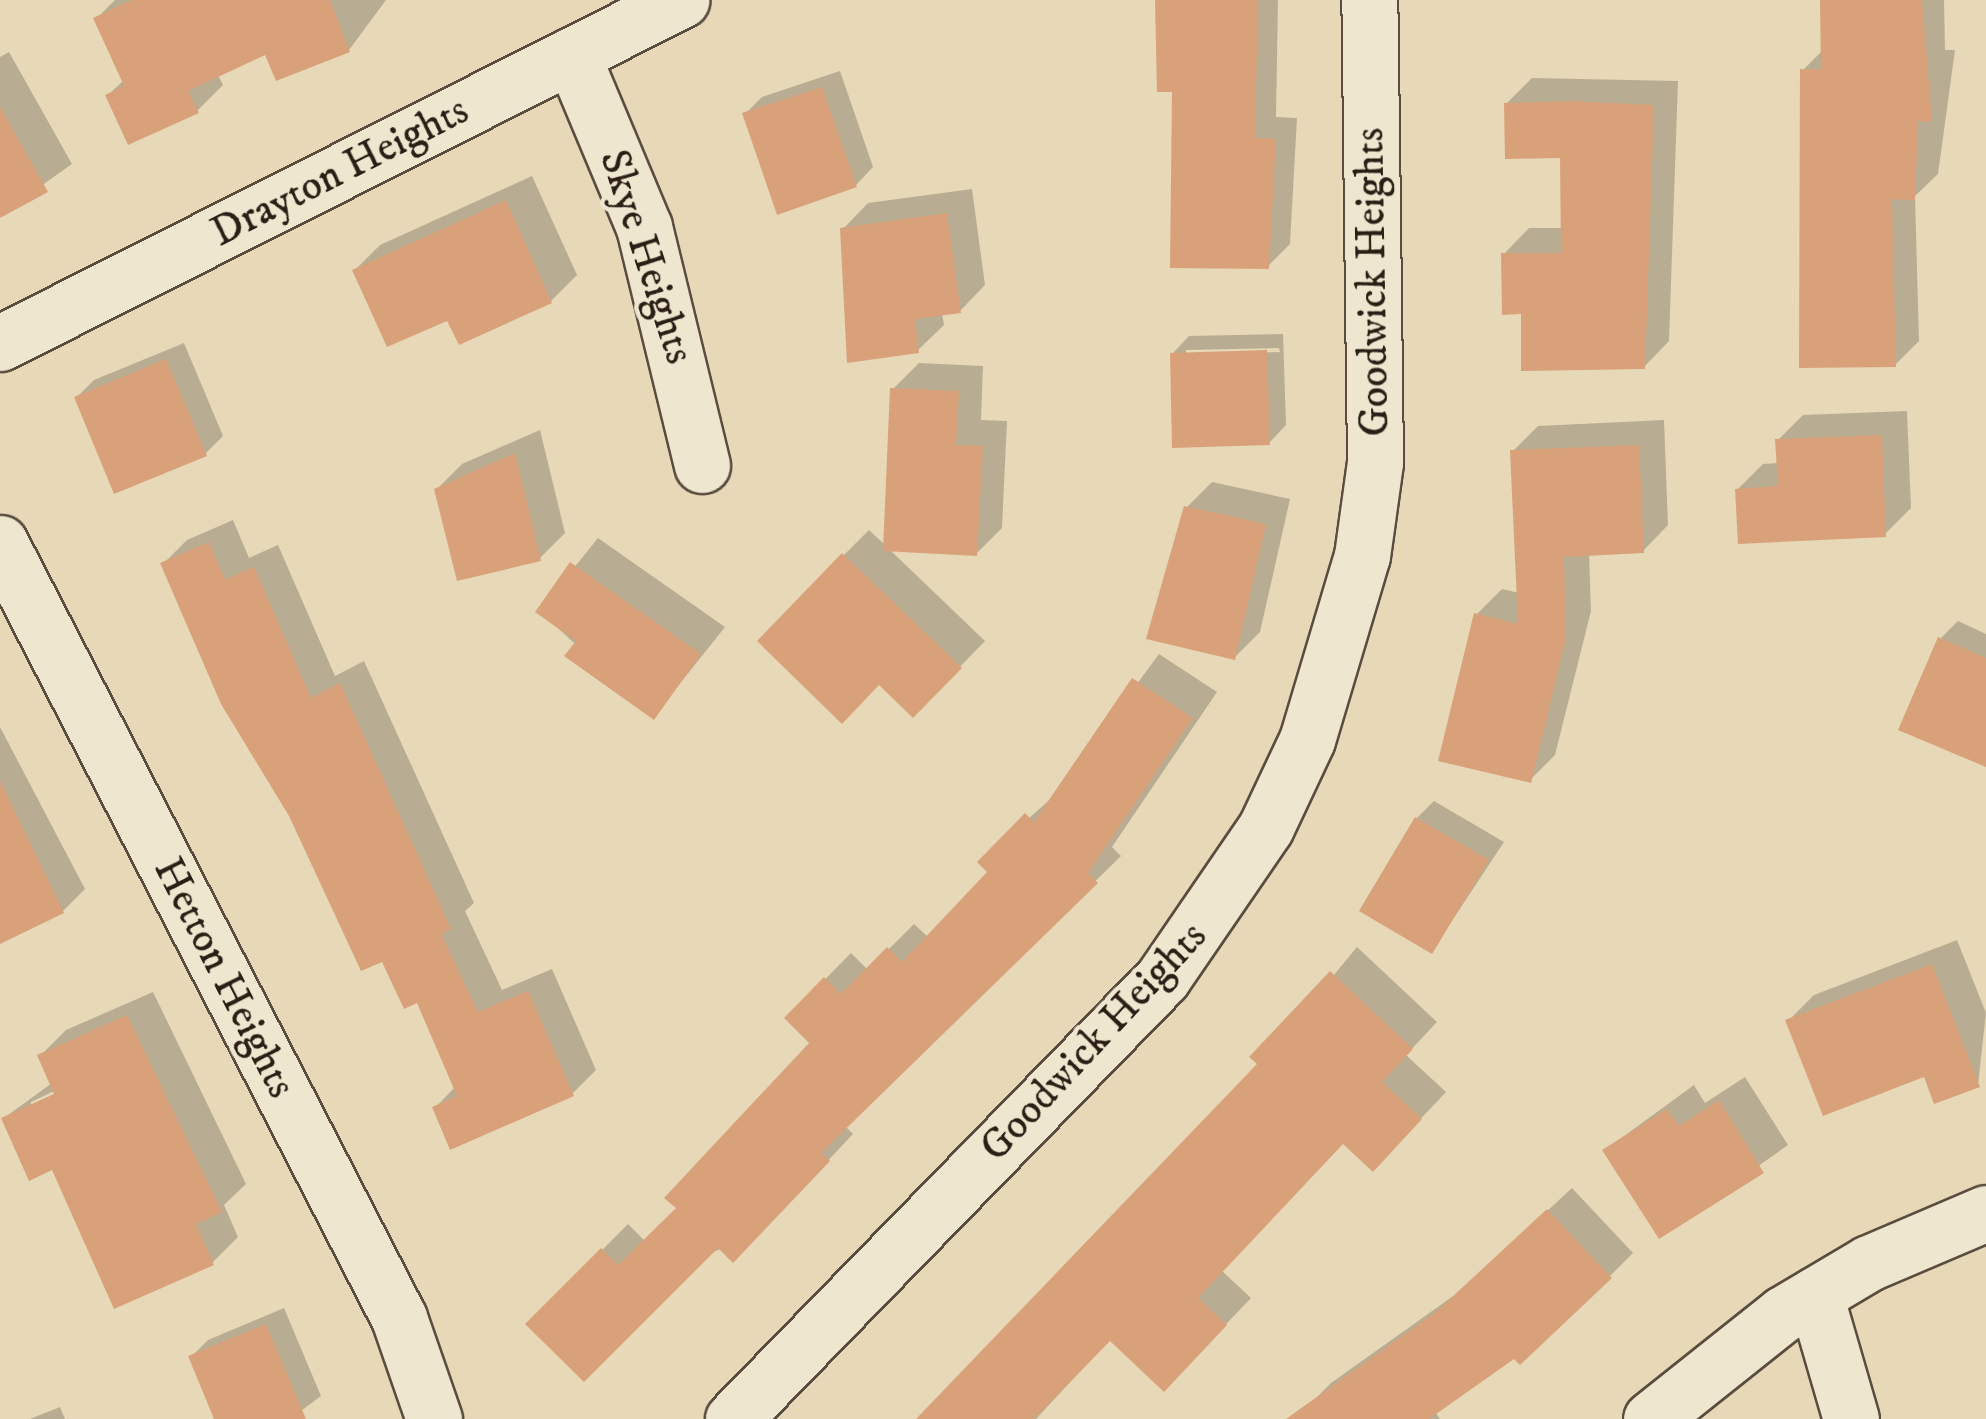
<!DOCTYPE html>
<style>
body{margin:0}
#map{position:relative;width:1986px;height:1419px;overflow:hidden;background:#e7d8b7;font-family:"IM FELL DW Pica",serif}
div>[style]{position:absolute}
.shadow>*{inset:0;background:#0003}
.building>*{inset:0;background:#d9a179}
.roads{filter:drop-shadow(2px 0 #5a4c3e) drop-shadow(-2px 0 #5a4c3e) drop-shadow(0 2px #5a4c3e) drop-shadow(0 -2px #5a4c3e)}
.minor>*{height:55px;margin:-27.5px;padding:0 27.5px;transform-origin:27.5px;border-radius:27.5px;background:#efe6d0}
span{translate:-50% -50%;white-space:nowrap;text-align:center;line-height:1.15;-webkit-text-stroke:9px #efe6d0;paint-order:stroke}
.street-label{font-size:42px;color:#2b1e15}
</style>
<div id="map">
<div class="shadow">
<div style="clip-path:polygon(115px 0,386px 0,349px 50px,267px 52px,218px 75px,223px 85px,197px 111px,108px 95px,124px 80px,96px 19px)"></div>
<div style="clip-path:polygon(1158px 0,1278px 0,1276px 117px,1297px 118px,1290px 244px,1268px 266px,1174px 90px)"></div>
<div style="clip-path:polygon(1823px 0,1944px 0,1945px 50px,1955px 50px,1938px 174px,1915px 196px,1919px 341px,1895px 365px,1803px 70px,1824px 49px)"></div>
<div style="clip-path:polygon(9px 52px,72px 164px,0 215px,0 57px)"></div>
<div style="clip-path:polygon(840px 71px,873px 167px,856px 185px,745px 114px,762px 97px)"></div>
<div style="clip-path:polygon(1532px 78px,1678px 81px,1669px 341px,1644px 367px,1523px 311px,1504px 254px,1529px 228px,1564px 228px,1562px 155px,1506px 104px)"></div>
<div style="clip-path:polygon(532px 176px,577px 275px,551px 301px,449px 318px,355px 270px,380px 245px)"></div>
<div style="clip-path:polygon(972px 189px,985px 285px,960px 311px,942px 313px,944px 325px,918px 350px,843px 229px,868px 203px)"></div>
<div style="clip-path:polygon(evenodd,1283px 334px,1286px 425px,1269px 443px,1172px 354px,1189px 336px,1283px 334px,1279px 348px,1280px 352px,1186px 355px,1186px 350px,1279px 348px)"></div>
<div style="clip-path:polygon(184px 343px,223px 436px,205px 454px,77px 397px,94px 380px)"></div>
<div style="clip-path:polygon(919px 363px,983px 366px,981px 420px,1007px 421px,1002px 528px,976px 554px,889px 549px,985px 641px,913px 715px,844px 555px,869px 530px,885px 545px,893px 389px)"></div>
<div style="clip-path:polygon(1907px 411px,1911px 508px,1885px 534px,1737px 490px,1763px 464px,1779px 463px,1778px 440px,1803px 415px)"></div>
<div style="clip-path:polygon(1664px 420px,1668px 525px,1643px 551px,1589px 553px,1591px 611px,1555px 755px,1530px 780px,1476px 615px,1502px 589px,1519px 593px,1513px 451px,1538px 426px)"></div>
<div style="clip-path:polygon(540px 430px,565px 533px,539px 559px,437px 489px,462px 464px)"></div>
<div style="clip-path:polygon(1212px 482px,1290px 499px,1260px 632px,1235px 657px,1149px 637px,1187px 507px)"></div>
<div style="clip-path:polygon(233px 520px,249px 558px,278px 545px,335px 676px,364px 661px,474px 903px,465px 911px,502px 990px,552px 969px,596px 1070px,572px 1094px,435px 1108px,456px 1086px,418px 999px,291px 815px,163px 564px,187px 540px)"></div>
<div style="clip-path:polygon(598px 538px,725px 627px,654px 716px,539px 611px)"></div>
<div style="clip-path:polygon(1958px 621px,1986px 634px,1986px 765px,1940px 639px)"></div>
<div style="clip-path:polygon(1159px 654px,1217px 692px,1112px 847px,1121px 856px,845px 1126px,853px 1134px,759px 1234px,529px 1324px,628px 1224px,645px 1241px,679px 1208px,813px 1043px,787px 1018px,851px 953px,868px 970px,914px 924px,928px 937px,991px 872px,980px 862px,1056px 794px)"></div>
<div style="clip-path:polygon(0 727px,85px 889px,63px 911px,0 941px)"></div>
<div style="clip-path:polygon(1434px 801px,1504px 842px,1432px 951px,1417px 818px)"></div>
<div style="clip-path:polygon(1957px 940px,1986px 1013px,1978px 1085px,1925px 1074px,1788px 1021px,1814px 995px)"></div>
<div style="clip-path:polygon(1357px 947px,1437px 1022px,1406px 1055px,1446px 1092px,1398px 1143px,1344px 1142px,1222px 1271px,1251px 1298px,1189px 1363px,1111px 1338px,1036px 1419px,920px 1419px,1260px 1064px)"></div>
<div style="clip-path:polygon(evenodd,153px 992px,246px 1184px,224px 1205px,238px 1237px,213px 1262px,115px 1305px,54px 1167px,4px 1118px,52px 1083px,40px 1056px,66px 1030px,153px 992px,65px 1086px,67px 1091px,31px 1107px,31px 1102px,65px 1086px)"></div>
<div style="clip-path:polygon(1745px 1077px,1788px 1145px,1659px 1236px,1605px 1150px,1694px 1085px,1705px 1103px)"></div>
<div style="clip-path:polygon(1572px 1188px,1633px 1253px,1610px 1276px,1435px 1412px,1440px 1419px,1317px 1419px,1308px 1406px,1331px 1383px,1463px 1289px)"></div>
<div style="clip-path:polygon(284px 1308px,321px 1396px,290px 1419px,217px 1419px,191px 1357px,208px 1340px)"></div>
<div style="clip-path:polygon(60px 1407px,65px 1419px,30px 1419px)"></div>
</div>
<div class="building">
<div style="clip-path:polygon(132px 0,330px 0,350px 52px,276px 81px,265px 55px,188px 91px,199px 113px,128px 145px,105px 95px,124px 86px,93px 18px)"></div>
<div style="clip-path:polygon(1155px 0,1258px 0,1255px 138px,1276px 139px,1269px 269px,1170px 268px,1172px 92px,1157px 92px)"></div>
<div style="clip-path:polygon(1820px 0,1922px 0,1932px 122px,1918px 121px,1915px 200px,1892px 199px,1896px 367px,1799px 368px,1800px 69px,1821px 69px)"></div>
<div style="clip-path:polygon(822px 87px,857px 187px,777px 215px,742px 113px)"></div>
<div style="clip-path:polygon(1570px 101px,1654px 105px,1645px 369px,1521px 371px,1521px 314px,1502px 315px,1501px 253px,1561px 253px,1560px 158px,1505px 159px,1504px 103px)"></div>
<div style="clip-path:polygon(0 107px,48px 192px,0 218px)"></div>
<div style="clip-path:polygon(506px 200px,552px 303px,459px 345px,447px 321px,387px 347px,352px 270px)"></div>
<div style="clip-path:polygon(947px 213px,961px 313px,915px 319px,919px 353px,847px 363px,840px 228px)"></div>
<div style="clip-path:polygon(1267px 350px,1270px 445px,1172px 448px,1170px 353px)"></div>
<div style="clip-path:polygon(166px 359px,207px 456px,114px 494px,74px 397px)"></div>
<div style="clip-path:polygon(890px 388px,959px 391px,956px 445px,983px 446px,977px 556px,883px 551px)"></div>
<div style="clip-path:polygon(1882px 435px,1886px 537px,1738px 544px,1735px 489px,1778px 486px,1775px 439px)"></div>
<div style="clip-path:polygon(1639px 445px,1644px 553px,1564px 557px,1566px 638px,1531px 783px,1438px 761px,1474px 613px,1518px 624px,1510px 450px)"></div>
<div style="clip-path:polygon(515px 453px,541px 561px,457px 581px,434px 489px)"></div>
<div style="clip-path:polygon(1184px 506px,1266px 524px,1235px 660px,1146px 639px)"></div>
<div style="clip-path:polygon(209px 542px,225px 580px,254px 567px,311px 698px,340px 683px,451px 929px,441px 934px,478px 1012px,528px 991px,574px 1096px,450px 1150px,432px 1107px,457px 1096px,417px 1003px,404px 1009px,382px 962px,361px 971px,289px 816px,221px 704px,160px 563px)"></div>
<div style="clip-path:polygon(842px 553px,962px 668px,913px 718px,879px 685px,842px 724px,757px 641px)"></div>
<div style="clip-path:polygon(570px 562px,701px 654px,654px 720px,564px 656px,576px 641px,535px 612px)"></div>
<div style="clip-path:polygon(1938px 637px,1986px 658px,1986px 767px,1898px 730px)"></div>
<div style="clip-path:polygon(1132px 678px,1193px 718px,1088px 873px,1098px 883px,821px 1153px,830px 1161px,733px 1263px,718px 1248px,584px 1382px,525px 1324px,601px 1248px,618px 1265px,676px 1208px,664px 1198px,809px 1043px,784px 1018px,824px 977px,841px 994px,887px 947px,902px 962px,987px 872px,977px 862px,1025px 813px,1034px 822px)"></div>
<div style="clip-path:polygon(0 781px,64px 913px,0 944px)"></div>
<div style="clip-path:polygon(1415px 817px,1489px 860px,1432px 954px,1359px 911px)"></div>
<div style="clip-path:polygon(1932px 964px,1980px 1087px,1934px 1104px,1924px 1077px,1823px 1116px,1785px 1020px)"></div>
<div style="clip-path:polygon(1330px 971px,1413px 1049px,1382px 1082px,1422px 1119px,1373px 1172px,1343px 1144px,1198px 1298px,1227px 1325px,1164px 1392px,1110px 1341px,1034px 1419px,916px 1419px,1257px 1064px,1249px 1057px)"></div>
<div style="clip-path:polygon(127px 1015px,222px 1212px,196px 1224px,214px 1265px,114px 1309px,52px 1170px,29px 1181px,1px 1118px,54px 1094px,37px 1055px)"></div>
<div style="clip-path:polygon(1719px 1100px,1764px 1173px,1659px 1239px,1602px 1150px,1667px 1109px,1679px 1126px)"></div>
<div style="clip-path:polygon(1547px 1209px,1612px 1278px,1520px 1365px,1514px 1359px,1429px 1419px,1286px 1419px,1437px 1311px)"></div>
<div style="clip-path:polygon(266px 1324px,306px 1419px,214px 1419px,188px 1356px)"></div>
</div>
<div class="roads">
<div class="minor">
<div style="left:572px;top:55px;width:186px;rotate:67.3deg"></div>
<div style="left:644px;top:227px;width:245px;rotate:76.3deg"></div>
<div style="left:0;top:343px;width:763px;rotate:-26.73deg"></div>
<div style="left:0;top:543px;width:872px;rotate:62.76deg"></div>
<div style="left:399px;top:1318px;width:107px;rotate:70.9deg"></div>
<div style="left:1815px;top:1295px;width:129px;rotate:73.8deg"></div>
<div style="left:733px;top:1419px;width:615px;rotate:-45.73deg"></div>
<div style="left:1162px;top:979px;width:184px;rotate:-55.6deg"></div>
<div style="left:1266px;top:827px;width:96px;rotate:-64.8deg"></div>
<div style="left:1307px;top:740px;width:192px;rotate:-73.4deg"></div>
<div style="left:1362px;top:556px;width:95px;rotate:-82.1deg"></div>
<div style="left:1375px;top:462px;width:462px;rotate:-90.7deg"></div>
<div style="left:1651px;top:1419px;width:169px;rotate:-38.5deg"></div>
<div style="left:1783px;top:1314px;width:100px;rotate:-30.7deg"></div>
<div style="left:1869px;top:1263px;width:127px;rotate:-23.1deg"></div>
</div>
</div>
<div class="street-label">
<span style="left:340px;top:172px;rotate:-27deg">Drayton Heights</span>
<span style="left:646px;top:257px;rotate:72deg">Skye Heights</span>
<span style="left:1373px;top:282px;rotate:-91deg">Goodwick Heights</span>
<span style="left:224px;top:978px;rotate:63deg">Hetton Heights</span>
<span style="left:1094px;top:1042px;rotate:-47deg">Goodwick Heights</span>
</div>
</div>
